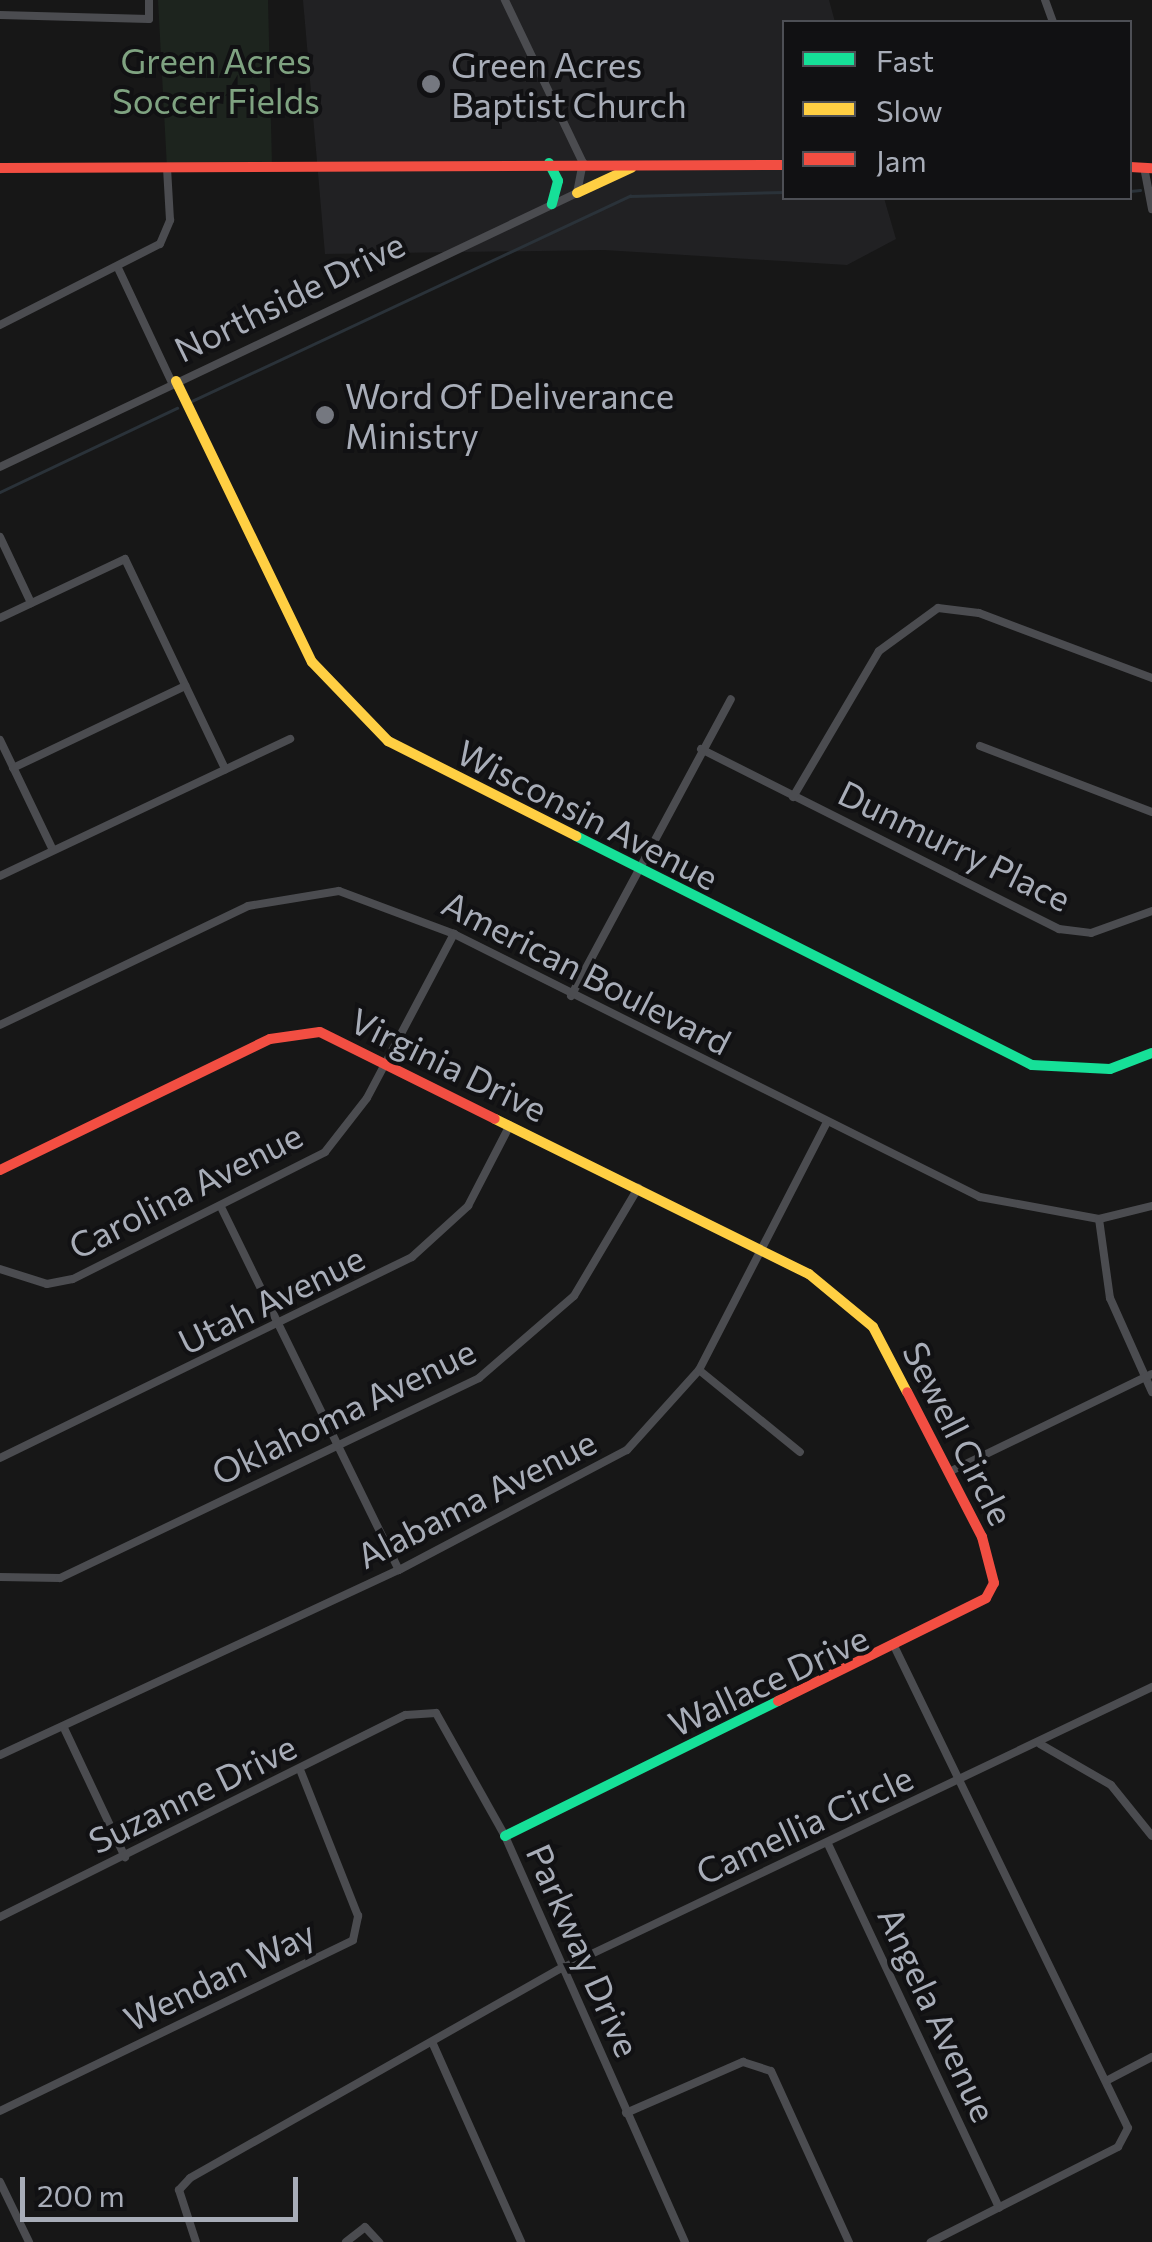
<!DOCTYPE html>
<style>
body{margin:0}
#map{position:relative;width:1152px;height:2242px;overflow:hidden;background:#171717;font-family:Commissioner,sans-serif}
div>[style]{position:absolute}
.built>*{inset:0;background:#212123}
.green>*{inset:0;background:#1d241e}
.stream>*{height:2.5px;margin:-1.25px;padding:0 1.25px;transform-origin:1.25px;border-radius:1.25px;background:#2a3239}
.street>*{height:8px;margin:-4px;padding:0 4px;transform-origin:4px;border-radius:4px;background:#4b4c50}
.fast>*{height:10px;margin:-5px;padding:0 5px;transform-origin:5px;border-radius:5px;background:#16e098}
.slow>*{height:10px;margin:-5px;padding:0 5px;transform-origin:5px;border-radius:5px;background:#ffcf43}
.jam>*{height:10px;margin:-5px;padding:0 5px;transform-origin:5px;border-radius:5px;background:#f24e42}
.dots>*{width:28px;height:28px;translate:-50% -50%;box-sizing:border-box;border:5px solid #111113;border-radius:50%}
span{translate:-50% -50%;white-space:nowrap;text-align:center;line-height:1.15;-webkit-text-stroke:8px #111113;paint-order:stroke}
.park-label{font-size:35px;color:#7fa381}
.poi-label{font-size:35px;color:#a8adb8}
.left{translate:0 -50%;text-align:left}
.street-label{font-size:35px;color:#a8adb8}
.legend{position:absolute;left:782px;top:20px;width:350px;height:180px;box-sizing:border-box;background:#111113;border:2px solid #4d4f55;margin:0;padding:12px 18px;list-style:none;font-size:30px;color:#a8adb8}
.legend li{display:flex;align-items:center;gap:20px;height:50px}
.legend b{width:50px;border:2px solid #4d4f55}
.scale{position:absolute;left:20px;top:2177px;width:278px;height:45px;box-sizing:border-box;border:5px solid #a8adb8;border-top:0;padding-left:12px;font-size:30px;line-height:35px;white-space:nowrap;color:#a8adb8;-webkit-text-stroke:8px #111113;paint-order:stroke}
</style>
<div id="map">
<div class="built">
<div style="clip-path:polygon(303px 0,829px 0,835px 22px,784px 22px,784px 198px,884px 198px,896px 239px,847px 265px,604px 250px,325px 254px)"></div>
</div>
<div class="green">
<div style="clip-path:polygon(158px 0,268px 0,272px 166px,167px 168px)"></div>
</div>
<div class="stream">
<div style="left:1130px;top:191px;width:10px;rotate:-6deg"></div>
<div style="left:192px;top:401px;width:484px;rotate:-25.1deg"></div>
<div style="left:630px;top:196px;width:154px;rotate:-1.5deg"></div>
<div style="left:0;top:492px;width:196px;rotate:-25.4deg"></div>
</div>
<div class="street">
<div style="left:1045px;top:0;width:23px;rotate:70deg"></div>
<div style="left:0;top:15px;width:149px;rotate:1.5deg"></div>
<div style="left:149px;top:19px;width:19px;rotate:-90deg"></div>
<div style="left:1144px;top:167px;width:43px;rotate:79.2deg"></div>
<div style="left:118px;top:268px;width:127px;rotate:64.8deg"></div>
<div style="left:0;top:325px;width:179px;rotate:-26.9deg"></div>
<div style="left:160px;top:244px;width:26px;rotate:-67deg"></div>
<div style="left:170px;top:220px;width:52px;rotate:-93.3deg"></div>
<div style="left:0;top:467px;width:639px;rotate:-25.4deg"></div>
<div style="left:577px;top:193px;width:31px;rotate:-79deg"></div>
<div style="left:583px;top:163px;width:181px;rotate:-115.6deg"></div>
<div style="left:0;top:537px;width:73px;rotate:64.8deg"></div>
<div style="left:0;top:618px;width:138px;rotate:-25.3deg"></div>
<div style="left:125px;top:559px;width:233px;rotate:64.5deg"></div>
<div style="left:0;top:740px;width:122px;rotate:64.3deg"></div>
<div style="left:980px;top:746px;width:184px;rotate:21deg"></div>
<div style="left:701px;top:749px;width:401px;rotate:26.7deg"></div>
<div style="left:1059px;top:929px;width:32px;rotate:7deg"></div>
<div style="left:1091px;top:933px;width:65px;rotate:-19.8deg"></div>
<div style="left:13px;top:768px;width:191px;rotate:-25.5deg"></div>
<div style="left:793px;top:797px;width:169px;rotate:-59.5deg"></div>
<div style="left:879px;top:651px;width:73px;rotate:-36.1deg"></div>
<div style="left:938px;top:608px;width:41px;rotate:7deg"></div>
<div style="left:979px;top:613px;width:185px;rotate:20.6deg"></div>
<div style="left:0;top:876px;width:321px;rotate:-25.3deg"></div>
<div style="left:571px;top:996px;width:337px;rotate:-61.7deg"></div>
<div style="left:0;top:1025px;width:275px;rotate:-25.6deg"></div>
<div style="left:248px;top:906px;width:92px;rotate:-9.4deg"></div>
<div style="left:339px;top:891px;width:123px;rotate:20.5deg"></div>
<div style="left:454px;top:934px;width:588px;rotate:26.57deg"></div>
<div style="left:980px;top:1197px;width:121px;rotate:10.5deg"></div>
<div style="left:1099px;top:1219px;width:55px;rotate:-13.8deg"></div>
<div style="left:222px;top:1209px;width:402px;rotate:63.9deg"></div>
<div style="left:1099px;top:1219px;width:80px;rotate:82.1deg"></div>
<div style="left:1110px;top:1298px;width:103px;rotate:65.9deg"></div>
<div style="left:0;top:1269px;width:49px;rotate:17.7deg"></div>
<div style="left:47px;top:1284px;width:26px;rotate:-11deg"></div>
<div style="left:73px;top:1279px;width:282px;rotate:-26.7deg"></div>
<div style="left:325px;top:1152px;width:68px;rotate:-52.1deg"></div>
<div style="left:367px;top:1098px;width:186px;rotate:-62.1deg"></div>
<div style="left:699px;top:1370px;width:130px;rotate:39.1deg"></div>
<div style="left:0;top:1458px;width:458px;rotate:-26deg"></div>
<div style="left:412px;top:1257px;width:76px;rotate:-42.3deg"></div>
<div style="left:468px;top:1206px;width:91px;rotate:-62.6deg"></div>
<div style="left:949px;top:1472px;width:225px;rotate:-25.8deg"></div>
<div style="left:0;top:1577px;width:60px;rotate:1deg"></div>
<div style="left:60px;top:1578px;width:464px;rotate:-25.5deg"></div>
<div style="left:479px;top:1378px;width:125px;rotate:-40.8deg"></div>
<div style="left:574px;top:1296px;width:126px;rotate:-59.3deg"></div>
<div style="left:896px;top:1650px;width:531px;rotate:64.11deg"></div>
<div style="left:1128px;top:2128px;width:21px;rotate:118deg"></div>
<div style="left:1118px;top:2147px;width:210px;rotate:153.1deg"></div>
<div style="left:64px;top:1728px;width:143px;rotate:64.7deg"></div>
<div style="left:1040px;top:1744px;width:82px;rotate:30deg"></div>
<div style="left:1111px;top:1785px;width:65px;rotate:51.2deg"></div>
<div style="left:0;top:1755px;width:440px;rotate:-24.9deg"></div>
<div style="left:399px;top:1570px;width:258px;rotate:-27.8deg"></div>
<div style="left:627px;top:1450px;width:108px;rotate:-48deg"></div>
<div style="left:699px;top:1370px;width:277px;rotate:-62.7deg"></div>
<div style="left:828px;top:1844px;width:402px;rotate:64.8deg"></div>
<div style="left:0;top:1917px;width:453px;rotate:-26.5deg"></div>
<div style="left:406px;top:1715px;width:30px;rotate:-4deg"></div>
<div style="left:436px;top:1713px;width:141px;rotate:60.7deg"></div>
<div style="left:505px;top:1836px;width:444px;rotate:66.1deg"></div>
<div style="left:433px;top:2044px;width:217px;rotate:66deg"></div>
<div style="left:1106px;top:2081px;width:52px;rotate:-27.6deg"></div>
<div style="left:0;top:2111px;width:392px;rotate:-25.8deg"></div>
<div style="left:353px;top:1940px;width:25px;rotate:-78deg"></div>
<div style="left:358px;top:1916px;width:155px;rotate:-111.6deg"></div>
<div style="left:626px;top:2113px;width:128px;rotate:-23.6deg"></div>
<div style="left:743px;top:2062px;width:29px;rotate:18deg"></div>
<div style="left:771px;top:2071px;width:188px;rotate:65.5deg"></div>
<div style="left:0;top:2182px;width:67px;rotate:64.2deg"></div>
<div style="left:196px;top:2242px;width:55px;rotate:-108.1deg"></div>
<div style="left:179px;top:2190px;width:16px;rotate:-47deg"></div>
<div style="left:190px;top:2178px;width:425px;rotate:-29.5deg"></div>
<div style="left:560px;top:1969px;width:656px;rotate:-25.47deg"></div>
<div style="left:346px;top:2242px;width:24px;rotate:-38deg"></div>
<div style="left:365px;top:2227px;width:21px;rotate:47deg"></div>
</div>
<div class="fast">
<div style="left:549px;top:163px;width:20px;rotate:63deg"></div>
<div style="left:558px;top:181px;width:24px;rotate:105deg"></div>
<div style="left:576px;top:836px;width:510px;rotate:26.67deg"></div>
<div style="left:1032px;top:1065px;width:78px;rotate:2.9deg"></div>
<div style="left:1110px;top:1069px;width:45px;rotate:-20.9deg"></div>
<div style="left:505px;top:1836px;width:305px;rotate:-26.3deg"></div>
</div>
<div class="slow">
<div style="left:577px;top:193px;width:60px;rotate:-24.8deg"></div>
<div style="left:176px;top:381px;width:312px;rotate:64.2deg"></div>
<div style="left:312px;top:662px;width:110px;rotate:46.1deg"></div>
<div style="left:388px;top:741px;width:211px;rotate:26.8deg"></div>
<div style="left:495px;top:1119px;width:350px;rotate:26.3deg"></div>
<div style="left:809px;top:1274px;width:83px;rotate:39.6deg"></div>
<div style="left:873px;top:1327px;width:73px;rotate:62.4deg"></div>
</div>
<div class="jam">
<div style="left:1130px;top:167px;width:22px;rotate:3deg"></div>
<div style="left:0;top:168px;width:784px;rotate:-0.22deg"></div>
<div style="left:0;top:1170px;width:300px;rotate:-25.9deg"></div>
<div style="left:270px;top:1039px;width:50px;rotate:-8deg"></div>
<div style="left:320px;top:1032px;width:195px;rotate:26.4deg"></div>
<div style="left:778px;top:1701px;width:232px;rotate:-26.3deg"></div>
<div style="left:986px;top:1598px;width:17px;rotate:-62deg"></div>
<div style="left:994px;top:1583px;width:48px;rotate:-104.6deg"></div>
<div style="left:982px;top:1537px;width:163px;rotate:-117.3deg"></div>
</div>
<div class="dots">
<div style="left:431px;top:84px;background:#757880"></div>
<div style="left:325px;top:415px;background:#757880"></div>
</div>
<div class="park-label">
<span style="left:216px;top:80px">Green Acres<br>Soccer Fields</span>
</div>
<div class="poi-label">
<span class="left" style="left:451px;top:84px">Green Acres<br>Baptist Church</span>
<span class="left" style="left:345px;top:415px">Word Of Deliverance<br>Ministry</span>
</div>
<div class="street-label">
<span style="left:289px;top:296px;rotate:-26deg">Northside Drive</span>
<span style="left:588px;top:814px;rotate:27deg">Wisconsin Avenue</span>
<span style="left:955px;top:845px;rotate:26deg">Dunmurry Place</span>
<span style="left:587px;top:972px;rotate:27deg">American Boulevard</span>
<span style="left:449px;top:1064px;rotate:26deg">Virginia Drive</span>
<span style="left:185px;top:1190px;rotate:-27deg">Carolina Avenue</span>
<span style="left:271px;top:1299px;rotate:-26deg">Utah Avenue</span>
<span style="left:343px;top:1411px;rotate:-26deg">Oklahoma Avenue</span>
<span style="left:959px;top:1433px;rotate:63deg">Sewell Circle</span>
<span style="left:476px;top:1498px;rotate:-27deg">Alabama Avenue</span>
<span style="left:768px;top:1680px;rotate:-25deg">Wallace Drive</span>
<span style="left:192px;top:1793px;rotate:-26deg">Suzanne Drive</span>
<span style="left:804px;top:1824px;rotate:-25deg">Camellia Circle</span>
<span style="left:584px;top:1950px;rotate:66deg">Parkway Drive</span>
<span style="left:219px;top:1975px;rotate:-26deg">Wendan Way</span>
<span style="left:938px;top:2014px;rotate:65deg">Angela Avenue</span>
</div>
<ul class="legend">
<li><b style="height:12px;background:#16e098"></b>Fast</li>
<li><b style="height:12px;background:#ffcf43"></b>Slow</li>
<li><b style="height:12px;background:#f24e42"></b>Jam</li>
</ul>
<div class="scale">200 m</div>
</div>
